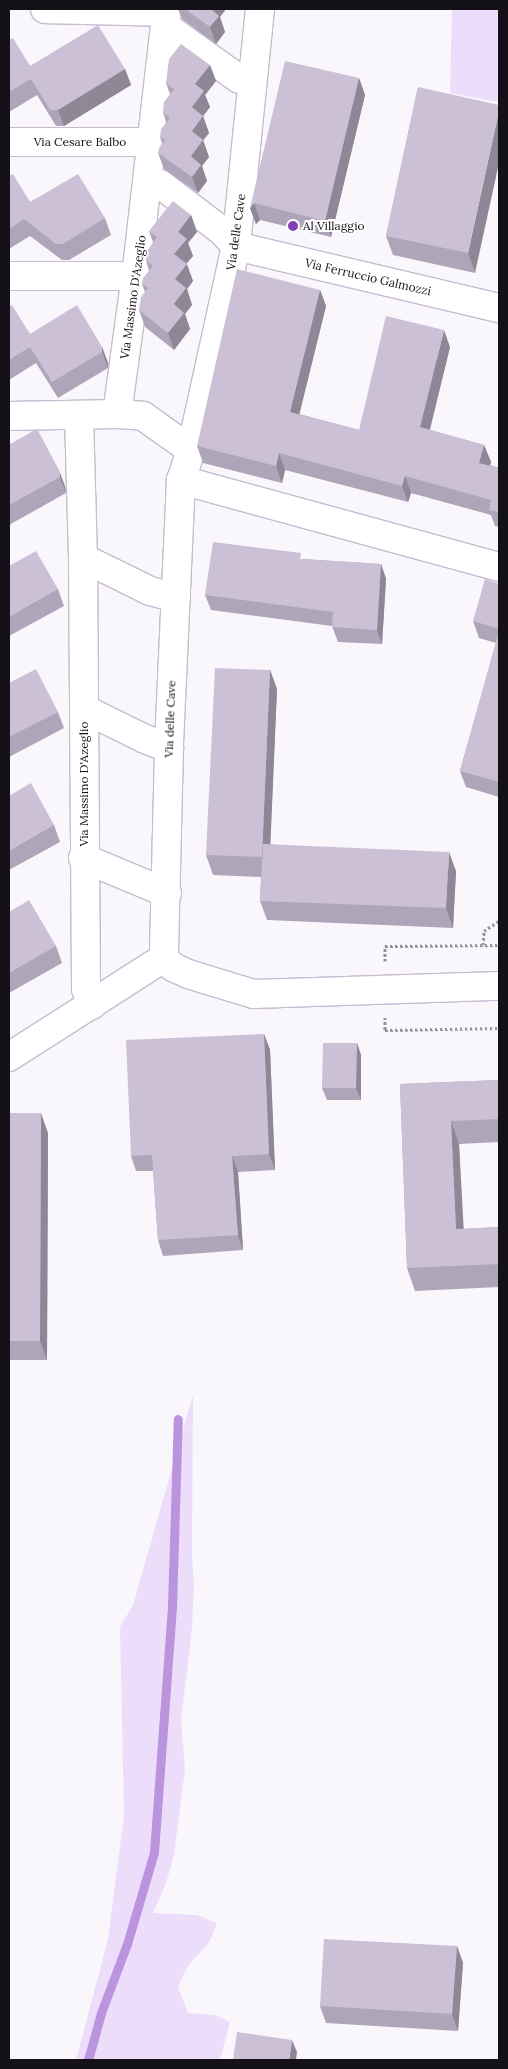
<!DOCTYPE html>
<style>
body{margin:0}
#map{position:relative;width:508px;height:2069px;overflow:hidden;background:#faf7fc;font-family:Lora,serif}
div>[style]{position:absolute}
.green>*{inset:0;background:#ecdefa}
.stream>*{height:9px;margin:-4.5px;padding:0 4.5px;transform-origin:4.5px;border-radius:4.5px;background:#bb94dd}
.path>*{height:3px;margin-top:-1.5px;transform-origin:0;background:repeating-linear-gradient(90deg,#949197 0 2.5px,transparent 0 5px)}
.roads{filter:drop-shadow(1px 0 #c6bbd1) drop-shadow(-1px 0 #c6bbd1) drop-shadow(0 1px #c6bbd1) drop-shadow(0 -1px #c6bbd1)}
.street>*{height:28px;margin:-14px;padding:0 14px;transform-origin:14px;border-radius:14px;background:#fff}
.wall>*{inset:0;background:#afa5b9}
.shaded-wall>*{inset:0;background:#8f8696}
.building>*{inset:0;background:#ccc0d7}
.dots>*{width:14px;height:14px;translate:-50% -50%;box-sizing:border-box;border:2px solid #fff;border-radius:50%}
span{translate:-50% -50%;white-space:nowrap;text-align:center;line-height:1.15;-webkit-text-stroke:4px #fff;paint-order:stroke}
.street-label{font-size:12px;color:#151119}
.poi-label{font-size:12px;color:#151119}
.left{translate:0 -50%;text-align:left}
.frame{position:absolute;inset:0;border:10px solid #151119;pointer-events:none}
</style>
<div id="map">
<div class="green">
<div style="clip-path:polygon(452px 9px,499px 9px,499px 102px,450px 93px)"></div>
<div style="clip-path:polygon(193px 1395px,192px 1557px,194px 1584px,192px 1628px,181px 1721px,185px 1769px,174px 1855px,166px 1883px,153px 1913px,197px 1915px,217px 1923px,210px 1941px,188px 1966px,178px 1987px,188px 2013px,215px 2015px,230px 2022px,220px 2060px,76px 2060px,108px 1939px,124px 1815px,120px 1627px,133px 1605px)"></div>
</div>
<div class="stream">
<div style="left:88px;top:2060px;width:49px;rotate:-74.5deg"></div>
<div style="left:101px;top:2013px;width:74px;rotate:-69.4deg"></div>
<div style="left:127px;top:1944px;width:96px;rotate:-73.6deg"></div>
<div style="left:154px;top:1852px;width:248px;rotate:-85.8deg"></div>
<div style="left:172px;top:1605px;width:186px;rotate:-88.2deg"></div>
</div>
<div class="path">
<div style="left:483px;top:945px;width:14px;rotate:-86deg"></div>
<div style="left:484px;top:931px;width:18px;rotate:-34deg"></div>
<div style="left:385px;top:961px;width:15px;rotate:-90deg"></div>
<div style="left:385px;top:946px;width:114px;rotate:-0.5deg"></div>
<div style="left:385px;top:1017px;width:13px;rotate:90deg"></div>
<div style="left:385px;top:1030px;width:114px;rotate:-1deg"></div>
</div>
<div class="roads">
<div class="street">
<div style="left:45px;top:9px;width:122px;rotate:1.4deg"></div>
<div style="left:260px;top:9px;width:238px;rotate:95.8deg"></div>
<div style="left:236px;top:246px;width:209px;rotate:102.4deg"></div>
<div style="left:191px;top:450px;width:32px;rotate:108deg"></div>
<div style="left:181px;top:480px;width:268px;rotate:92.6deg"></div>
<div style="left:169px;top:748px;width:210px;rotate:91.4deg"></div>
<div style="left:164px;top:958px;width:13px;rotate:45deg"></div>
<div style="left:173px;top:967px;width:17px;rotate:25deg"></div>
<div style="left:188px;top:974px;width:69px;rotate:16.9deg"></div>
<div style="left:254px;top:994px;width:245px;rotate:-1.9deg"></div>
<div style="left:165px;top:26px;width:91px;rotate:35.6deg"></div>
<div style="left:9px;top:142px;width:143px"></div>
<div style="left:148px;top:181px;width:12px;rotate:14deg"></div>
<div style="left:160px;top:184px;width:78px;rotate:37.2deg"></div>
<div style="left:222px;top:231px;width:21px;rotate:47deg"></div>
<div style="left:236px;top:246px;width:270px;rotate:13.3deg"></div>
<div style="left:9px;top:276px;width:127px"></div>
<div style="left:117px;top:414px;width:139px;rotate:-82.2deg"></div>
<div style="left:136px;top:276px;width:269px;rotate:-83.4deg"></div>
<div style="left:79px;top:415px;width:143px;rotate:88.4deg"></div>
<div style="left:83px;top:558px;width:431px;rotate:89.6deg"></div>
<div style="left:86px;top:989px;width:17px;rotate:69deg"></div>
<div style="left:9px;top:416px;width:108px;rotate:-1.1deg"></div>
<div style="left:117px;top:414px;width:26px;rotate:4deg"></div>
<div style="left:143px;top:416px;width:59px;rotate:35.3deg"></div>
<div style="left:181px;top:480px;width:330px;rotate:15.3deg"></div>
<div style="left:83px;top:558px;width:75px;rotate:26.2deg"></div>
<div style="left:150px;top:591px;width:27px;rotate:15deg"></div>
<div style="left:84px;top:709px;width:68px;rotate:26.2deg"></div>
<div style="left:145px;top:739px;width:26px;rotate:21deg"></div>
<div style="left:83px;top:858px;width:91px;rotate:22.6deg"></div>
<div style="left:9px;top:1057px;width:184px;rotate:-32.6deg"></div>
</div>
</div>
<div class="wall">
<div style="clip-path:polygon(178px 9px,226px 9px,220px 17px,225px 32px,216px 44px,182px 19px)"></div>
<div style="clip-path:polygon(9px 40px,30px 66px,125px 69px,131px 85px,64px 126px,56px 126px,37px 95px,9px 112px)"></div>
<div style="clip-path:polygon(210px 65px,216px 81px,205px 95px,210px 107px,203px 116px,209px 133px,203px 140px,209px 157px,202px 166px,207px 181px,198px 193px,164px 169px,158px 153px,162px 143px,160px 137px,166px 122px,163px 112px,170px 94px,166px 83px)"></div>
<div style="clip-path:polygon(359px 78px,365px 95px,331px 237px,260px 220px,256px 224px,250px 208px)"></div>
<div style="clip-path:polygon(418px 87px,475px 273px,393px 255px,386px 236px)"></div>
<div style="clip-path:polygon(9px 176px,30px 202px,105px 218px,111px 235px,69px 260px,62px 260px,30px 236px,9px 249px)"></div>
<div style="clip-path:polygon(191px 215px,197px 232px,188px 243px,193px 256px,186px 264px,193px 281px,187px 289px,192px 305px,185px 314px,190px 329px,174px 350px,145px 327px,139px 310px,145px 292px,142px 284px,149px 271px,146px 260px,153px 242px,149px 231px)"></div>
<div style="clip-path:polygon(320px 290px,326px 306px,299px 414px,359px 430px,450px 347px,430px 430px,484px 445px,491px 462px,490px 465px,499px 468px,499px 527px,495px 526px,491px 515px,411px 493px,408px 502px,285px 470px,282px 483px,203px 463px,197px 446px)"></div>
<div style="clip-path:polygon(9px 307px,30px 334px,102px 347px,108px 363px,108px 368px,58px 398px,36px 363px,9px 380px)"></div>
<div style="clip-path:polygon(37px 429px,65px 486px,66px 493px,9px 525px,9px 445px)"></div>
<div style="clip-path:polygon(303px 559px,381px 564px,386px 579px,382px 644px,338px 642px,332px 626px,211px 610px,205px 595px)"></div>
<div style="clip-path:polygon(9px 566px,58px 589px,64px 606px,9px 636px)"></div>
<div style="clip-path:polygon(499px 584px,499px 797px,466px 787px,460px 771px,496px 643px,479px 638px,473px 621px)"></div>
<div style="clip-path:polygon(270px 670px,277px 689px,270px 844px,456px 871px,453px 928px,267px 920px,260px 901px,261px 877px,213px 875px,206px 855px)"></div>
<div style="clip-path:polygon(9px 683px,58px 712px,64px 728px,9px 757px)"></div>
<div style="clip-path:polygon(9px 796px,54px 825px,60px 842px,9px 870px)"></div>
<div style="clip-path:polygon(9px 912px,56px 946px,62px 963px,9px 993px)"></div>
<div style="clip-path:polygon(264px 1034px,270px 1050px,275px 1170px,238px 1172px,243px 1250px,163px 1256px,158px 1240px,153px 1171px,136px 1171px,131px 1156px)"></div>
<div style="clip-path:polygon(357px 1043px,361px 1055px,361px 1100px,327px 1100px,322px 1088px)"></div>
<div style="clip-path:polygon(499px 1080px,499px 1142px,459px 1144px,463px 1229px,499px 1227px,499px 1287px,415px 1291px,407px 1268px,400px 1084px)"></div>
<div style="clip-path:polygon(9px 1113px,48px 1133px,47px 1360px,9px 1360px)"></div>
<div style="clip-path:polygon(457px 1946px,463px 1963px,458px 2031px,326px 2023px,320px 2006px)"></div>
</div>
<div class="shaded-wall">
<div style="clip-path:polygon(209px 9px,226px 9px,220px 17px,225px 32px,216px 44px,210px 27px)"></div>
<div style="clip-path:polygon(210px 65px,216px 81px,205px 95px,210px 107px,198px 123px,192px 107px,195px 84px)"></div>
<div style="clip-path:polygon(125px 69px,131px 85px,64px 126px,58px 110px)"></div>
<div style="clip-path:polygon(359px 78px,365px 95px,331px 237px,325px 221px)"></div>
<div style="clip-path:polygon(499px 111px,499px 163px,475px 273px,468px 253px)"></div>
<div style="clip-path:polygon(203px 116px,209px 133px,198px 147px,192px 131px)"></div>
<div style="clip-path:polygon(203px 140px,209px 157px,202px 166px,207px 181px,198px 193px,192px 177px,191px 156px)"></div>
<div style="clip-path:polygon(254px 203px,260px 220px,256px 224px,250px 208px)"></div>
<div style="clip-path:polygon(191px 215px,197px 232px,188px 243px,193px 256px,180px 271px,174px 254px,178px 232px)"></div>
<div style="clip-path:polygon(187px 264px,193px 281px,187px 289px,192px 305px,185px 314px,190px 329px,174px 350px,168px 333px,174px 304px,175px 279px)"></div>
<div style="clip-path:polygon(320px 290px,326px 306px,296px 428px,290px 412px)"></div>
<div style="clip-path:polygon(444px 330px,450px 347px,426px 444px,420px 427px)"></div>
<div style="clip-path:polygon(102px 347px,108px 363px,108px 368px,102px 352px)"></div>
<div style="clip-path:polygon(484px 445px,491px 462px,485px 480px,479px 463px)"></div>
<div style="clip-path:polygon(279px 453px,285px 470px,282px 483px,276px 466px)"></div>
<div style="clip-path:polygon(59px 470px,65px 486px,66px 493px,60px 477px)"></div>
<div style="clip-path:polygon(405px 476px,411px 493px,408px 502px,402px 486px)"></div>
<div style="clip-path:polygon(381px 564px,386px 579px,382px 644px,377px 630px)"></div>
<div style="clip-path:polygon(270px 670px,277px 689px,269px 877px,262px 857px)"></div>
<div style="clip-path:polygon(449px 852px,456px 871px,453px 928px,446px 908px)"></div>
<div style="clip-path:polygon(264px 1034px,270px 1050px,275px 1170px,269px 1154px)"></div>
<div style="clip-path:polygon(357px 1043px,361px 1055px,361px 1100px,356px 1088px)"></div>
<div style="clip-path:polygon(41px 1113px,48px 1133px,47px 1360px,40px 1341px)"></div>
<div style="clip-path:polygon(451px 1121px,459px 1144px,465px 1252px,456px 1229px)"></div>
<div style="clip-path:polygon(232px 1156px,238px 1172px,243px 1250px,238px 1235px)"></div>
<div style="clip-path:polygon(457px 1946px,463px 1963px,458px 2031px,452px 2014px)"></div>
<div style="clip-path:polygon(292px 2040px,297px 2052px,296px 2060px,289px 2060px)"></div>
</div>
<div class="building">
<div style="clip-path:polygon(185px 9px,211px 9px,219px 16px,210px 27px)"></div>
<div style="clip-path:polygon(98px 25px,125px 69px,58px 110px,50px 110px,31px 79px,9px 92px,9px 40px,13px 38px,30px 66px)"></div>
<div style="clip-path:polygon(181px 44px,210px 65px,195px 84px,204px 91px,192px 107px,203px 116px,192px 131px,203px 140px,191px 156px,201px 165px,192px 177px,158px 153px,159px 148px,165px 140px,160px 137px,161px 129px,170px 118px,163px 112px,164px 102px,174px 89px,166px 83px,169px 59px)"></div>
<div style="clip-path:polygon(285px 61px,359px 78px,325px 221px,254px 203px,250px 208px)"></div>
<div style="clip-path:polygon(418px 87px,499px 105px,499px 111px,468px 253px,386px 236px)"></div>
<div style="clip-path:polygon(13px 174px,30px 202px,78px 174px,105px 218px,63px 244px,56px 244px,24px 219px,9px 229px,9px 176px)"></div>
<div style="clip-path:polygon(173px 201px,191px 215px,178px 232px,187px 239px,174px 254px,187px 264px,175px 279px,186px 288px,174px 304px,184px 313px,168px 333px,139px 310px,141px 297px,148px 288px,142px 284px,143px 278px,153px 266px,146px 260px,147px 251px,157px 237px,149px 231px)"></div>
<div style="clip-path:polygon(237px 269px,320px 290px,290px 412px,359px 430px,386px 316px,444px 330px,420px 427px,484px 445px,479px 463px,499px 468px,499px 512px,489px 510px,491px 500px,405px 476px,402px 486px,279px 453px,276px 466px,197px 446px)"></div>
<div style="clip-path:polygon(12px 305px,30px 334px,77px 305px,102px 347px,102px 352px,52px 382px,30px 347px,9px 360px,9px 307px)"></div>
<div style="clip-path:polygon(37px 429px,59px 470px,60px 477px,9px 505px,9px 445px)"></div>
<div style="clip-path:polygon(213px 542px,301px 553px,300px 559px,381px 564px,377px 630px,332px 627px,333px 612px,205px 595px)"></div>
<div style="clip-path:polygon(36px 551px,58px 589px,9px 617px,9px 566px)"></div>
<div style="clip-path:polygon(485px 579px,499px 584px,499px 629px,473px 621px)"></div>
<div style="clip-path:polygon(499px 631px,499px 782px,460px 771px)"></div>
<div style="clip-path:polygon(215px 668px,270px 670px,262px 857px,206px 855px)"></div>
<div style="clip-path:polygon(36px 669px,58px 712px,9px 737px,9px 683px)"></div>
<div style="clip-path:polygon(31px 783px,54px 825px,9px 851px,9px 796px)"></div>
<div style="clip-path:polygon(263px 844px,449px 852px,446px 908px,260px 901px)"></div>
<div style="clip-path:polygon(29px 900px,56px 946px,9px 973px,9px 912px)"></div>
<div style="clip-path:polygon(264px 1034px,269px 1154px,232px 1156px,238px 1235px,158px 1240px,152px 1155px,131px 1156px,126px 1040px)"></div>
<div style="clip-path:polygon(323px 1043px,357px 1043px,356px 1088px,322px 1088px)"></div>
<div style="clip-path:polygon(499px 1080px,499px 1119px,451px 1121px,456px 1229px,499px 1227px,499px 1264px,407px 1268px,400px 1084px)"></div>
<div style="clip-path:polygon(9px 1113px,41px 1113px,40px 1341px,9px 1341px)"></div>
<div style="clip-path:polygon(324px 1939px,457px 1946px,452px 2014px,320px 2006px)"></div>
<div style="clip-path:polygon(237px 2032px,292px 2040px,289px 2060px,233px 2060px)"></div>
</div>
<div class="dots">
<div style="left:293px;top:226px;background:#8441b5"></div>
</div>
<div class="street-label">
<span style="left:80px;top:142px">Via Cesare Balbo</span>
<span style="left:236px;top:232px;rotate:-82deg">Via delle Cave</span>
<span style="left:368px;top:277px;rotate:13deg">Via Ferruccio Galmozzi</span>
<span style="left:133px;top:297px;rotate:-82deg">Via Massimo D'Azeglio</span>
<span style="left:170px;top:719px;rotate:-88deg">Via delle Cave</span>
<span style="left:84px;top:784px;rotate:-90deg">Via Massimo D'Azeglio</span>
</div>
<div class="poi-label">
<span class="left" style="left:303px;top:226px">Al Villaggio</span>
</div>
<div class="frame"></div>
</div>
